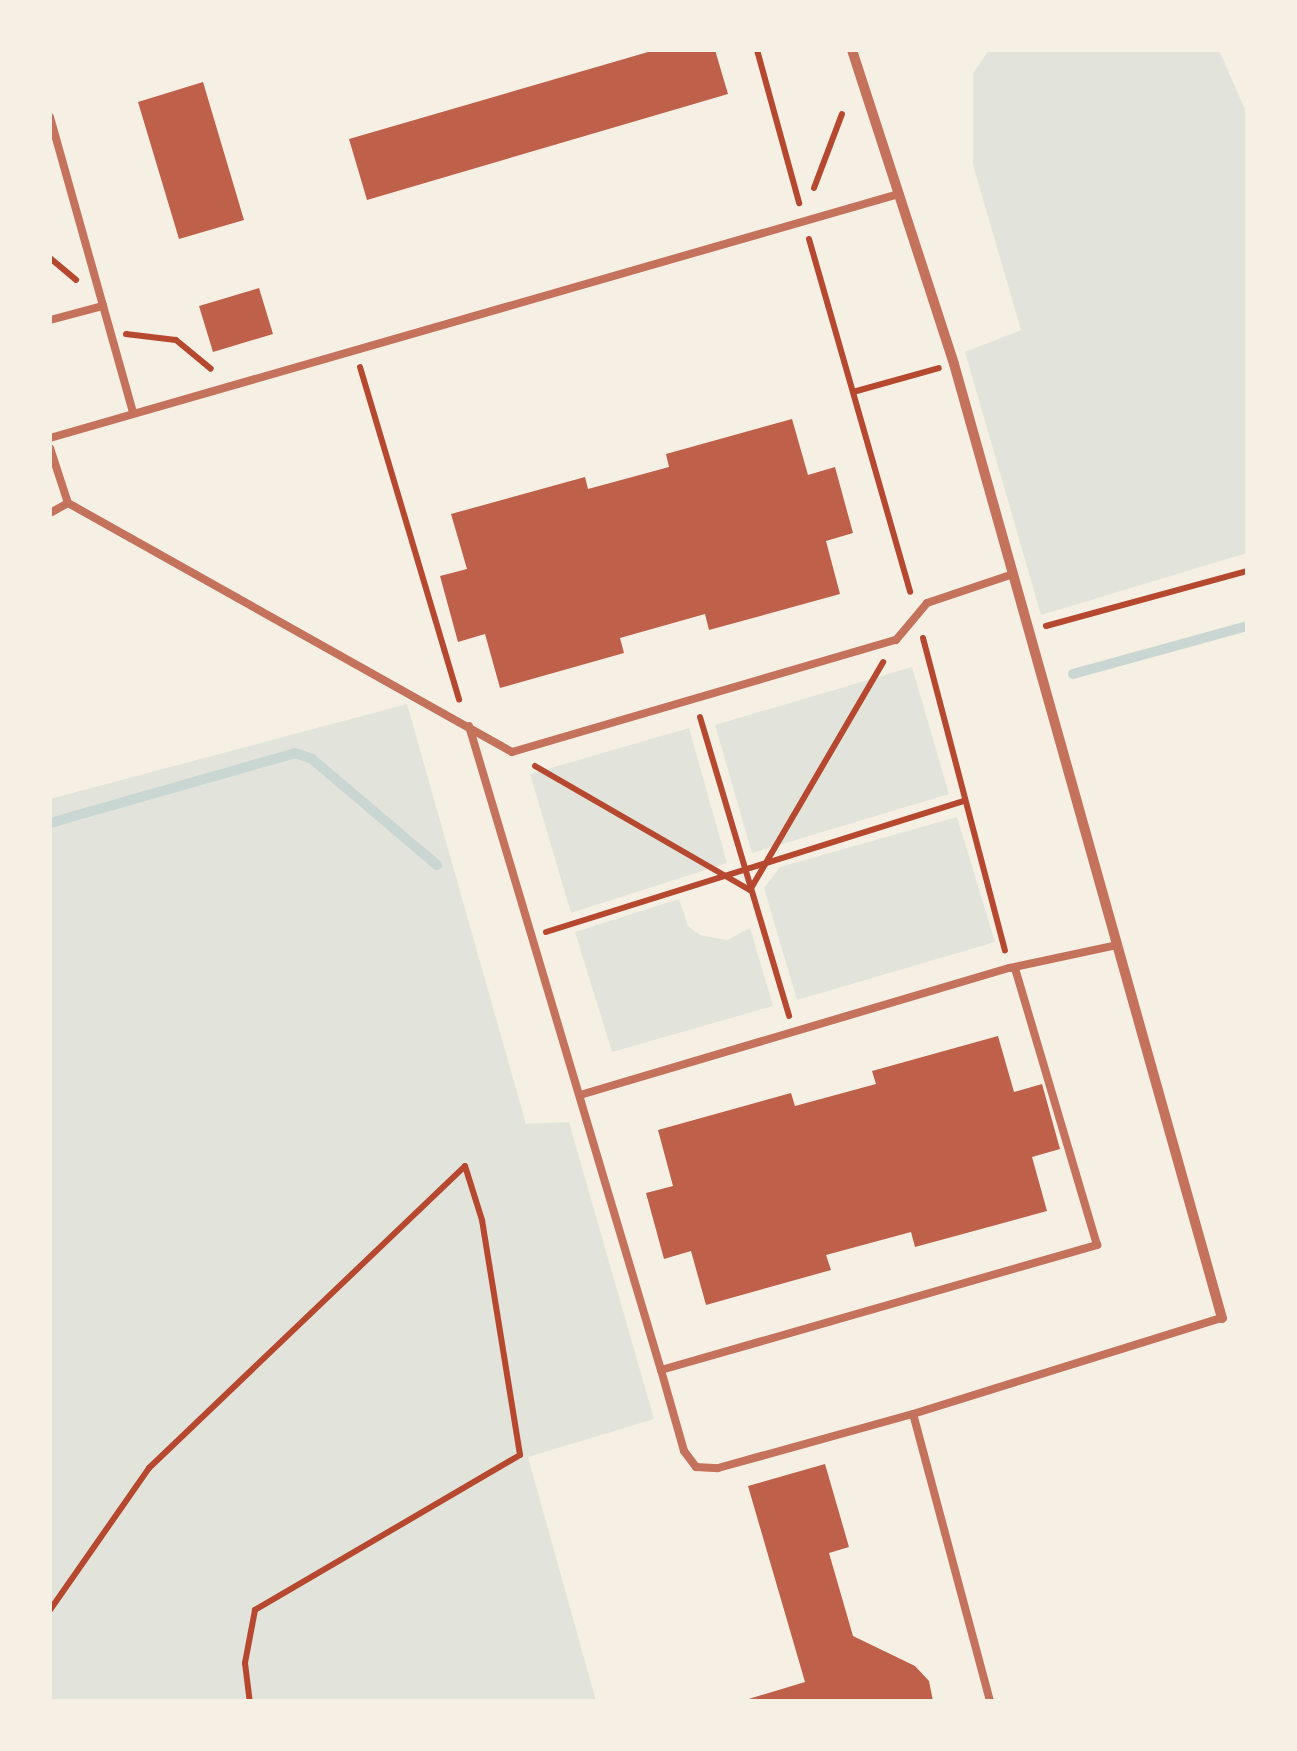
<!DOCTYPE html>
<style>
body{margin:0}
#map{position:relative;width:1297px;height:1751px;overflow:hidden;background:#f6efe4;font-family:Commissioner,sans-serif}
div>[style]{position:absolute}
.green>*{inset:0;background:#e2e4dc}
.stream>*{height:10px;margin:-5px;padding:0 5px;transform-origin:5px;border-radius:5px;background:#c9d6d2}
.building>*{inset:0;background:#bf614a}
.path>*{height:6px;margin:-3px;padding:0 3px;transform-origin:3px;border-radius:3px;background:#b5482f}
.service>*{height:8px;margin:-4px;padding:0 4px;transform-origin:4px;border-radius:4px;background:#c5725c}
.minor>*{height:10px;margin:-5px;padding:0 5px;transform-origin:5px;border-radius:5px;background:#c5725c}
span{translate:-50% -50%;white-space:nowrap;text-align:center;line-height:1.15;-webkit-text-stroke:10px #f6efe4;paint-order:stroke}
.frame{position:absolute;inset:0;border:52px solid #f6efe4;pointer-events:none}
</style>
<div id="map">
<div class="green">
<div style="clip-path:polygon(989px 50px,1219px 50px,1247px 114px,1247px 553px,1041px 615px,965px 352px,1021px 330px,973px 165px,973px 73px)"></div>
<div style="clip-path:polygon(912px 667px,949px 794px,752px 853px,715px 725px)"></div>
<div style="clip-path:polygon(407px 704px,526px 1124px,569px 1122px,654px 1419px,528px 1457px,596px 1701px,50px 1701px,50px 799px)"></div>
<div style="clip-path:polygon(689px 728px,727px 863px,571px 913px,530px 774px)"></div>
<div style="clip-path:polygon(957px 817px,995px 942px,797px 1000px,764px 888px,780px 867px)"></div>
<div style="clip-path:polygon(679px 899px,688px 926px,700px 935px,727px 940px,750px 928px,773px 1006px,612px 1052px,575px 932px)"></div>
</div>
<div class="stream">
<div style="left:1073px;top:674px;width:180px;rotate:-15.4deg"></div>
<div style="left:50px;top:823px;width:255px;rotate:-15.9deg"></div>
<div style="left:295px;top:753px;width:18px;rotate:19deg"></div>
<div style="left:312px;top:759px;width:164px;rotate:40.3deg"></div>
</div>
<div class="building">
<div style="clip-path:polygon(655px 50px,715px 50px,728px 94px,367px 200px,349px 139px)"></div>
<div style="clip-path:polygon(203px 82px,244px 220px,179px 239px,138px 102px)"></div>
<div style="clip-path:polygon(259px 288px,273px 334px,213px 352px,199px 306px)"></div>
<div style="clip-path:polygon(792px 419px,808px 475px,835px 467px,853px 533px,826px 541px,840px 594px,709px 630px,705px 614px,620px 638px,624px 653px,500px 688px,485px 634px,458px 642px,440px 576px,467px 569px,451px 514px,585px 477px,588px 489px,669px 467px,666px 454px)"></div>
<div style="clip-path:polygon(998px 1036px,1014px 1092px,1042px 1084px,1060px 1149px,1032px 1157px,1047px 1211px,915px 1247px,911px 1232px,826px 1255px,831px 1270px,706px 1305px,691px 1251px,664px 1259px,646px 1193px,673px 1186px,658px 1130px,791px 1093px,795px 1106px,876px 1084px,872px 1071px)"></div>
<div style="clip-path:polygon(825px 1464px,849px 1547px,829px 1553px,853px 1636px,915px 1666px,929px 1681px,933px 1701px,742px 1701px,805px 1682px,748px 1486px)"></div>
</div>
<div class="path">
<div style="left:757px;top:50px;width:159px;rotate:74.6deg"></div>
<div style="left:814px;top:188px;width:79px;rotate:-69.3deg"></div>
<div style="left:809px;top:239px;width:367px;rotate:74deg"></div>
<div style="left:50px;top:258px;width:34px;rotate:40deg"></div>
<div style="left:126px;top:334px;width:50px;rotate:6.8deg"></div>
<div style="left:176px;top:340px;width:45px;rotate:39.6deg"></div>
<div style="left:360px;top:367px;width:347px;rotate:73.4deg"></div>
<div style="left:853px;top:392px;width:89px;rotate:-15.6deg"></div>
<div style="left:1046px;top:626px;width:208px;rotate:-15.3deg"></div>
<div style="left:923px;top:638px;width:323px;rotate:75.3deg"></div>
<div style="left:700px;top:717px;width:312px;rotate:73.4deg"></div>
<div style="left:535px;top:766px;width:248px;rotate:30deg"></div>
<div style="left:750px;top:890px;width:264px;rotate:-59.7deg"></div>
<div style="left:546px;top:932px;width:439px;rotate:-17.4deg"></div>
<div style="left:50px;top:1610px;width:173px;rotate:-55.1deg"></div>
<div style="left:149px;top:1468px;width:437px;rotate:-43.7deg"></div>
<div style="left:465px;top:1166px;width:57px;rotate:72.5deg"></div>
<div style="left:482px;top:1220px;width:238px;rotate:80.8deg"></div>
<div style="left:520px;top:1455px;width:307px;rotate:149.7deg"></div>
<div style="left:255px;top:1610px;width:54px;rotate:100.7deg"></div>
<div style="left:245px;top:1663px;width:38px;rotate:83deg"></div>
</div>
<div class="service">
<div style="left:50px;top:117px;width:307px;rotate:74.3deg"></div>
<div style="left:50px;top:320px;width:55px;rotate:-14.8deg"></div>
<div style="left:50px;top:438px;width:879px;rotate:-16.04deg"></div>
<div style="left:50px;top:448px;width:58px;rotate:71.9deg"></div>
<div style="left:68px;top:503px;width:21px;rotate:151deg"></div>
<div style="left:68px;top:503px;width:509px;rotate:29.28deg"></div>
<div style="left:512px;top:752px;width:400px;rotate:-16.3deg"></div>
<div style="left:896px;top:640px;width:48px;rotate:-50deg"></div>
<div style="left:927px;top:603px;width:91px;rotate:-18.6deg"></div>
<div style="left:469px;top:726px;width:672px;rotate:73.4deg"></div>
<div style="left:661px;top:1370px;width:454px;rotate:-16deg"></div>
<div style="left:1097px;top:1245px;width:286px;rotate:-106.5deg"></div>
<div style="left:580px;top:1095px;width:448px;rotate:-16.5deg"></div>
<div style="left:1010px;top:968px;width:109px;rotate:-12.1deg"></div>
<div style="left:661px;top:1370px;width:84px;rotate:74.1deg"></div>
<div style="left:684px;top:1451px;width:20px;rotate:53deg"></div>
<div style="left:696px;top:1467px;width:22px;rotate:3deg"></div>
<div style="left:718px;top:1468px;width:202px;rotate:-15.5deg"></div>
<div style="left:990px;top:1701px;width:297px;rotate:-105deg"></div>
<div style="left:913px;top:1414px;width:324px;rotate:-17.3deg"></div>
</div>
<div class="minor">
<div style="left:852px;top:50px;width:330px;rotate:72deg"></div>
<div style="left:954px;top:364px;width:991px;rotate:74.31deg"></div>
</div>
<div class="frame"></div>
</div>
